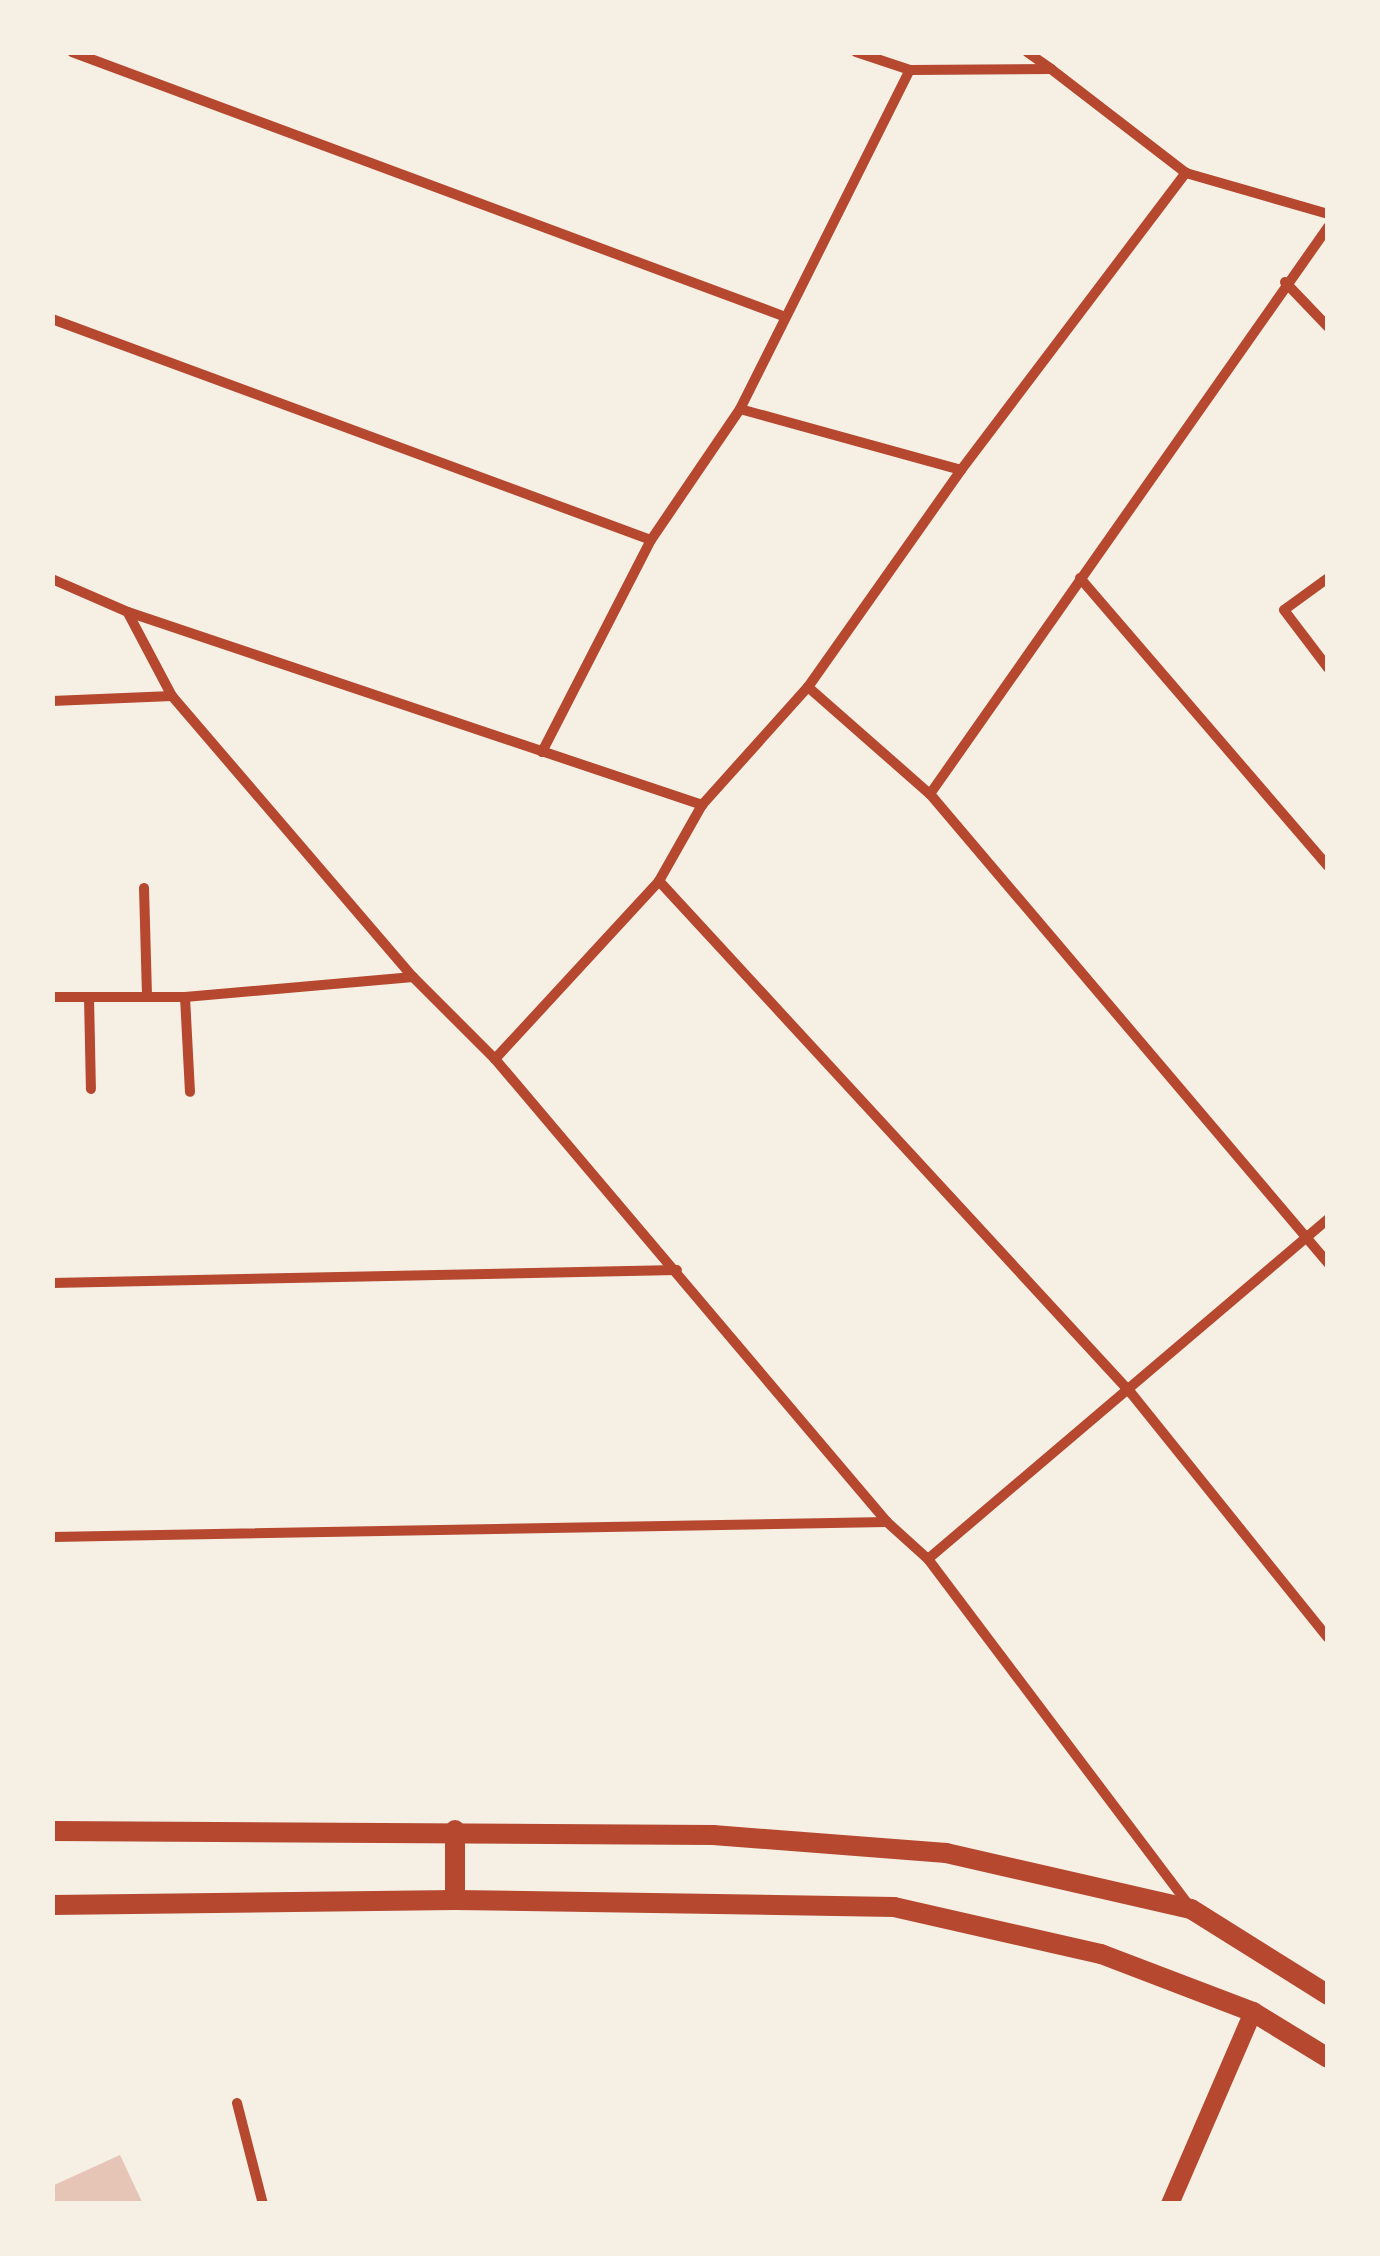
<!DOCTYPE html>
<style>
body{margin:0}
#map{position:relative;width:1380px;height:2256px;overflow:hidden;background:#f6efe4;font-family:"Libre Baskerville",serif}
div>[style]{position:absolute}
.building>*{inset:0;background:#e6c5b7}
.minor>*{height:10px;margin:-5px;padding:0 5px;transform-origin:5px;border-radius:5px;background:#b5482f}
.tertiary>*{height:18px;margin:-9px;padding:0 9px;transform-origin:9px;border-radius:9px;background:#b5482f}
.secondary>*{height:20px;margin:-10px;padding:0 10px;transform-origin:10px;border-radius:10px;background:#b5482f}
span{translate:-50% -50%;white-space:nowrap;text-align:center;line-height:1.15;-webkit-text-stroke:8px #f6efe4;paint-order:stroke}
.frame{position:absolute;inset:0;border:55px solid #f6efe4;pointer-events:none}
</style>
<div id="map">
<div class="building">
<div style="clip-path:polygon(120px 2155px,143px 2204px,52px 2204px,52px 2186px)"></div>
</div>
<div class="minor">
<div style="left:72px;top:52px;width:758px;rotate:20.37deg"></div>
<div style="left:856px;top:52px;width:57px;rotate:18.4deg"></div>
<div style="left:910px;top:70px;width:141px;rotate:-0.4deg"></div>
<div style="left:1051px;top:69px;width:170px;rotate:37.6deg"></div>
<div style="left:1186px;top:173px;width:148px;rotate:16.1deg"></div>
<div style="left:1027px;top:52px;width:29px;rotate:35deg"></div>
<div style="left:1285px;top:282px;width:62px;rotate:46.3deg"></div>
<div style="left:52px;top:319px;width:638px;rotate:20.25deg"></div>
<div style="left:740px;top:409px;width:229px;rotate:15.4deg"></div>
<div style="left:1080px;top:578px;width:380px;rotate:49.3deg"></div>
<div style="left:1328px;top:578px;width:54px;rotate:144deg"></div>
<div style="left:1284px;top:610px;width:73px;rotate:52.8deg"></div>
<div style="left:52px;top:579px;width:83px;rotate:23.5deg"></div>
<div style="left:128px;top:612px;width:606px;rotate:18.58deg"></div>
<div style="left:128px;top:613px;width:94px;rotate:62.1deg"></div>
<div style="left:808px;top:687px;width:162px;rotate:41.3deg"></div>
<div style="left:930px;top:794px;width:615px;rotate:49.68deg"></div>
<div style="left:52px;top:701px;width:120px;rotate:-2.4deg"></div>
<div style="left:172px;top:696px;width:370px;rotate:49.4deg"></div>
<div style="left:413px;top:977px;width:116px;rotate:45deg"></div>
<div style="left:495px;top:1059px;width:607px;rotate:49.75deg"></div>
<div style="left:887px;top:1522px;width:55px;rotate:42.1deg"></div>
<div style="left:928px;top:1559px;width:437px;rotate:53deg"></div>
<div style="left:542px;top:752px;width:238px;rotate:-62.8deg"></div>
<div style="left:651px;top:540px;width:158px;rotate:-55.8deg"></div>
<div style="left:740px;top:409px;width:379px;rotate:-63.4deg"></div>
<div style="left:930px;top:794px;width:693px;rotate:-54.93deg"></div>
<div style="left:659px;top:881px;width:696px;rotate:47.33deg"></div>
<div style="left:1131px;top:1393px;width:314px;rotate:51.2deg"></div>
<div style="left:144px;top:888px;width:109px;rotate:88.4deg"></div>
<div style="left:52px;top:997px;width:133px"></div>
<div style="left:185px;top:997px;width:229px;rotate:-5deg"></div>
<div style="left:89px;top:997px;width:92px;rotate:88.8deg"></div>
<div style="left:185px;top:997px;width:95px;rotate:87deg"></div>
<div style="left:495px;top:1059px;width:242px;rotate:-47.3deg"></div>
<div style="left:659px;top:881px;width:87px;rotate:-60.5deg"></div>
<div style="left:702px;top:805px;width:159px;rotate:-48.1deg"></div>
<div style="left:808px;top:687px;width:266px;rotate:-54.8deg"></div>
<div style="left:961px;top:470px;width:373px;rotate:-52.9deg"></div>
<div style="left:52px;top:1283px;width:625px;rotate:-1.19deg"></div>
<div style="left:52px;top:1537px;width:835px;rotate:-1.03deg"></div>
<div style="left:928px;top:1559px;width:525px;rotate:-40.36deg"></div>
<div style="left:237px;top:2103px;width:104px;rotate:75.6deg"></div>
</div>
<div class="tertiary">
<div style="left:1170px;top:2204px;width:209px;rotate:-66.6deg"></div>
</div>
<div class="secondary">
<div style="left:455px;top:1830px;width:70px;rotate:90deg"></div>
<div style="left:52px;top:1831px;width:661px;rotate:0.35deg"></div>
<div style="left:713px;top:1835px;width:234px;rotate:4.4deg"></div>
<div style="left:946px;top:1853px;width:251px;rotate:12.9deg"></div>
<div style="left:1191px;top:1909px;width:162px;rotate:32.1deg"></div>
<div style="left:52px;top:1905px;width:403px;rotate:-0.7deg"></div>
<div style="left:455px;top:1900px;width:439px;rotate:0.9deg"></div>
<div style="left:894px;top:1907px;width:212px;rotate:12.8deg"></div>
<div style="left:1101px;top:1954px;width:163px;rotate:20.9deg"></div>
<div style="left:1253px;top:2012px;width:88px;rotate:31.5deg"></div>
</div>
<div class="frame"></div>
</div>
